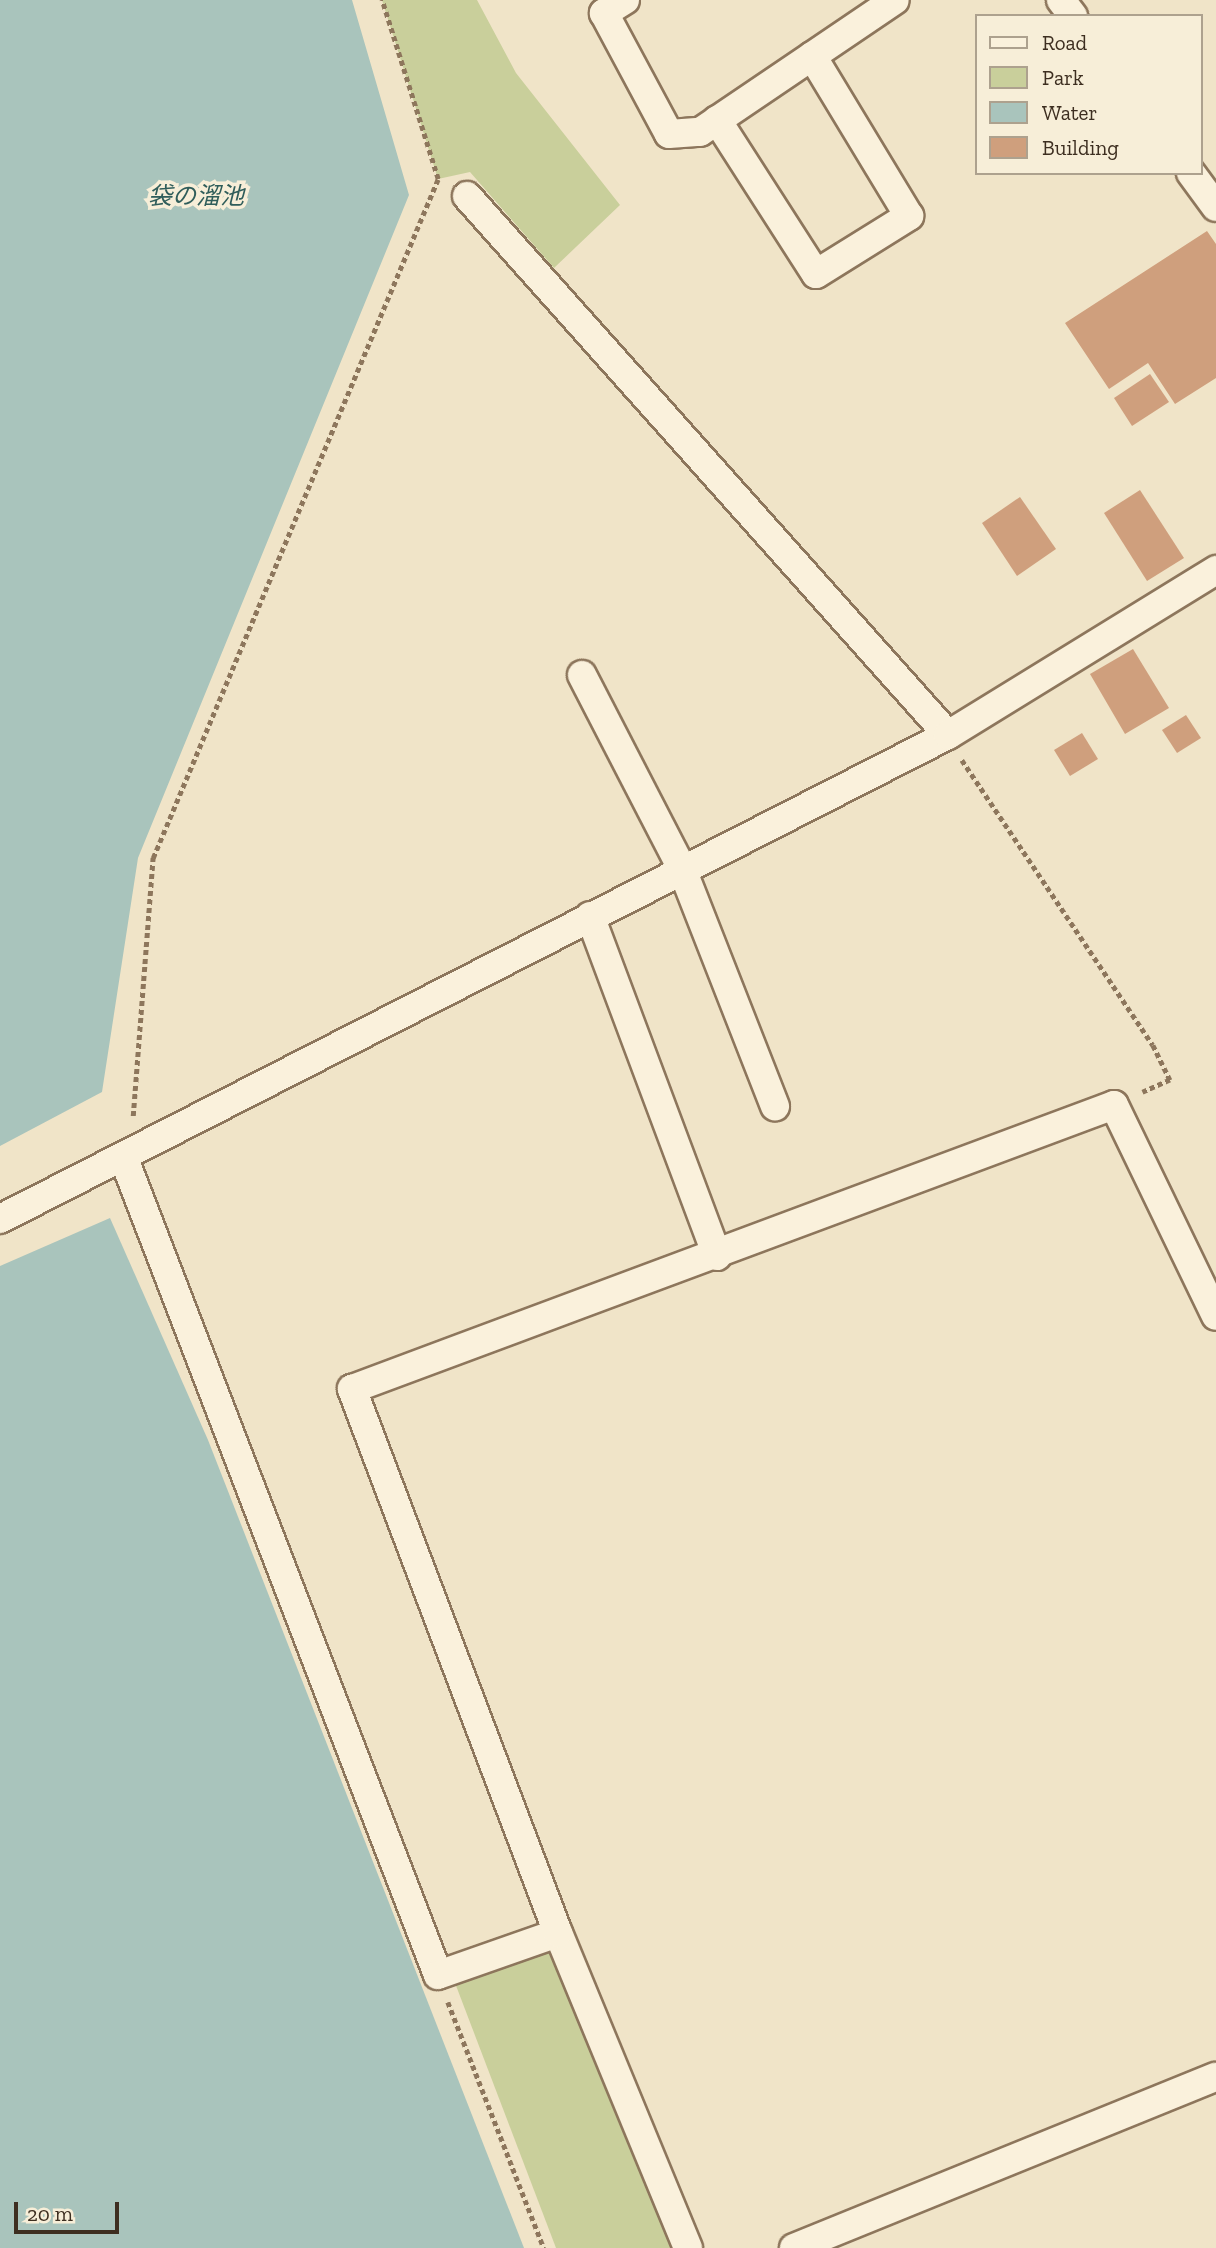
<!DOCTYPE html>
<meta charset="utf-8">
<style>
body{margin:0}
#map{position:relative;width:1216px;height:2248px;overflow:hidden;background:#f0e4c8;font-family:"Zilla Slab","Noto Sans JP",serif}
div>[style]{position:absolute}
.green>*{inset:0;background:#c9cf9b}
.water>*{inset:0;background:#a9c4bc}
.building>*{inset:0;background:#cf9f7d}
.path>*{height:4.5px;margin-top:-2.25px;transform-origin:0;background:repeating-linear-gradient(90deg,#8d765c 0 5px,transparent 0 8.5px)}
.roads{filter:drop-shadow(2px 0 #8d765c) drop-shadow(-2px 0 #8d765c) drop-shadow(0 2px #8d765c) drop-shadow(0 -2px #8d765c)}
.street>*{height:28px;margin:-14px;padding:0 14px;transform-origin:14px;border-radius:14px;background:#faf1dc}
span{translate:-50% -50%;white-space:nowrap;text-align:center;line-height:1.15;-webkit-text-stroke:7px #f7eed8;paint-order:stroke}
.water-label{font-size:24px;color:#2f5d5a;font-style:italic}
.legend{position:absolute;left:975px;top:14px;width:228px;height:161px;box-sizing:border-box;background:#f7eed8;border:2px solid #ada18e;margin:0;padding:9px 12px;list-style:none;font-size:21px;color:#3d2e20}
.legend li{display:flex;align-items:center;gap:14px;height:35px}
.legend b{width:35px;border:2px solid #ada18e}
.scale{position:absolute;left:14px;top:2202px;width:105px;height:32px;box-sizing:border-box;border:4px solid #3d2e20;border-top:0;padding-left:9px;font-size:21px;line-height:24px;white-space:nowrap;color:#3d2e20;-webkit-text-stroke:5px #f7eed8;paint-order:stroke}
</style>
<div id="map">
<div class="green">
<div style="clip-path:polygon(382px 0,477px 0,516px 73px,620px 205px,554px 268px,470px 172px,438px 179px)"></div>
<div style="clip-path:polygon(551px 1950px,674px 2248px,556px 2248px,455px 1983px)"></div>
</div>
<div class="water">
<div style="clip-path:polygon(0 0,352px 0,409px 195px,138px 858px,102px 1092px,0 1146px)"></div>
<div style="clip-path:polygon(110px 1218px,208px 1440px,524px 2248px,0 2248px,0 1266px)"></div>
</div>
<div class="building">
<div style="clip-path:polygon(1207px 231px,1216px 244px,1216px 378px,1175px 404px,1148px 363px,1109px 389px,1065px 323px)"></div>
<div style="clip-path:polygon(1150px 374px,1169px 402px,1132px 426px,1114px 398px)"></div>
<div style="clip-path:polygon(1140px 490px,1184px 558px,1147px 581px,1104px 513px)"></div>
<div style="clip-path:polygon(1020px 497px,1056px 549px,1017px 576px,982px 523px)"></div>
<div style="clip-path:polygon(1133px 649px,1169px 708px,1125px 734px,1090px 674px)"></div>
<div style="clip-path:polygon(1186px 715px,1201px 738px,1177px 753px,1162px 730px)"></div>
<div style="clip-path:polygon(1082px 733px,1098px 759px,1070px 776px,1054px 750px)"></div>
</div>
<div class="path">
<div style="left:962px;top:760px;width:343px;rotate:56.2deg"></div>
<div style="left:1153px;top:1045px;width:39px;rotate:64deg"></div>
<div style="left:1170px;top:1080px;width:30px;rotate:156deg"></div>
<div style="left:133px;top:1116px;width:259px;rotate:-85.6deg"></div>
<div style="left:153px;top:858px;width:736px;rotate:-67.23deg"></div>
<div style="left:438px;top:179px;width:188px;rotate:-107.4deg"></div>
<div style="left:448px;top:2002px;width:264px;rotate:68.7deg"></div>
</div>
<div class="roads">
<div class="street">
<div style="left:625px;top:0;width:25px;rotate:148deg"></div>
<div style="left:604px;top:13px;width:137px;rotate:61.8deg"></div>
<div style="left:669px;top:134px;width:31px;rotate:-4deg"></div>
<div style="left:700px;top:132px;width:235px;rotate:-34.1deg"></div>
<div style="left:1061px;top:0;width:20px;rotate:53deg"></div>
<div style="left:717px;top:120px;width:183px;rotate:57.3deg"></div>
<div style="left:816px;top:274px;width:110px;rotate:-31.9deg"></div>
<div style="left:909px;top:216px;width:187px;rotate:-121.2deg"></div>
<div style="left:1191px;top:173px;width:42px;rotate:53.7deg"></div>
<div style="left:467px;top:196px;width:722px;rotate:48.25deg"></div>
<div style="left:582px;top:675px;width:218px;rotate:62.7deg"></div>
<div style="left:682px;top:869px;width:255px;rotate:68.6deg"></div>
<div style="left:590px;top:916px;width:363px;rotate:69.5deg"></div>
<div style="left:124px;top:1159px;width:874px;rotate:68.95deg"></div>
<div style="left:438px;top:1975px;width:127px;rotate:-19.3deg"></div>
<div style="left:0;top:1219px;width:1064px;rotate:-27.05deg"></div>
<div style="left:948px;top:735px;width:315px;rotate:-31.6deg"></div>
<div style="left:688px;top:2248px;width:341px;rotate:-112.4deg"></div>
<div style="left:558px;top:1933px;width:582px;rotate:-110.74deg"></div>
<div style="left:352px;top:1389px;width:813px;rotate:-20.44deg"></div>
<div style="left:1114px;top:1105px;width:234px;rotate:64.2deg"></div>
<div style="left:794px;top:2248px;width:455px;rotate:-22.1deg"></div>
</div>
</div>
<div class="water-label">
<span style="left:196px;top:196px">袋の溜池</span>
</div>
<ul class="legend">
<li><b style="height:9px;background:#faf1dc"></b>Road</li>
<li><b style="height:19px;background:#c9cf9b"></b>Park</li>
<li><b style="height:19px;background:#a9c4bc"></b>Water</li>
<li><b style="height:19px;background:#cf9f7d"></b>Building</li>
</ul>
<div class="scale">20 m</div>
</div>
